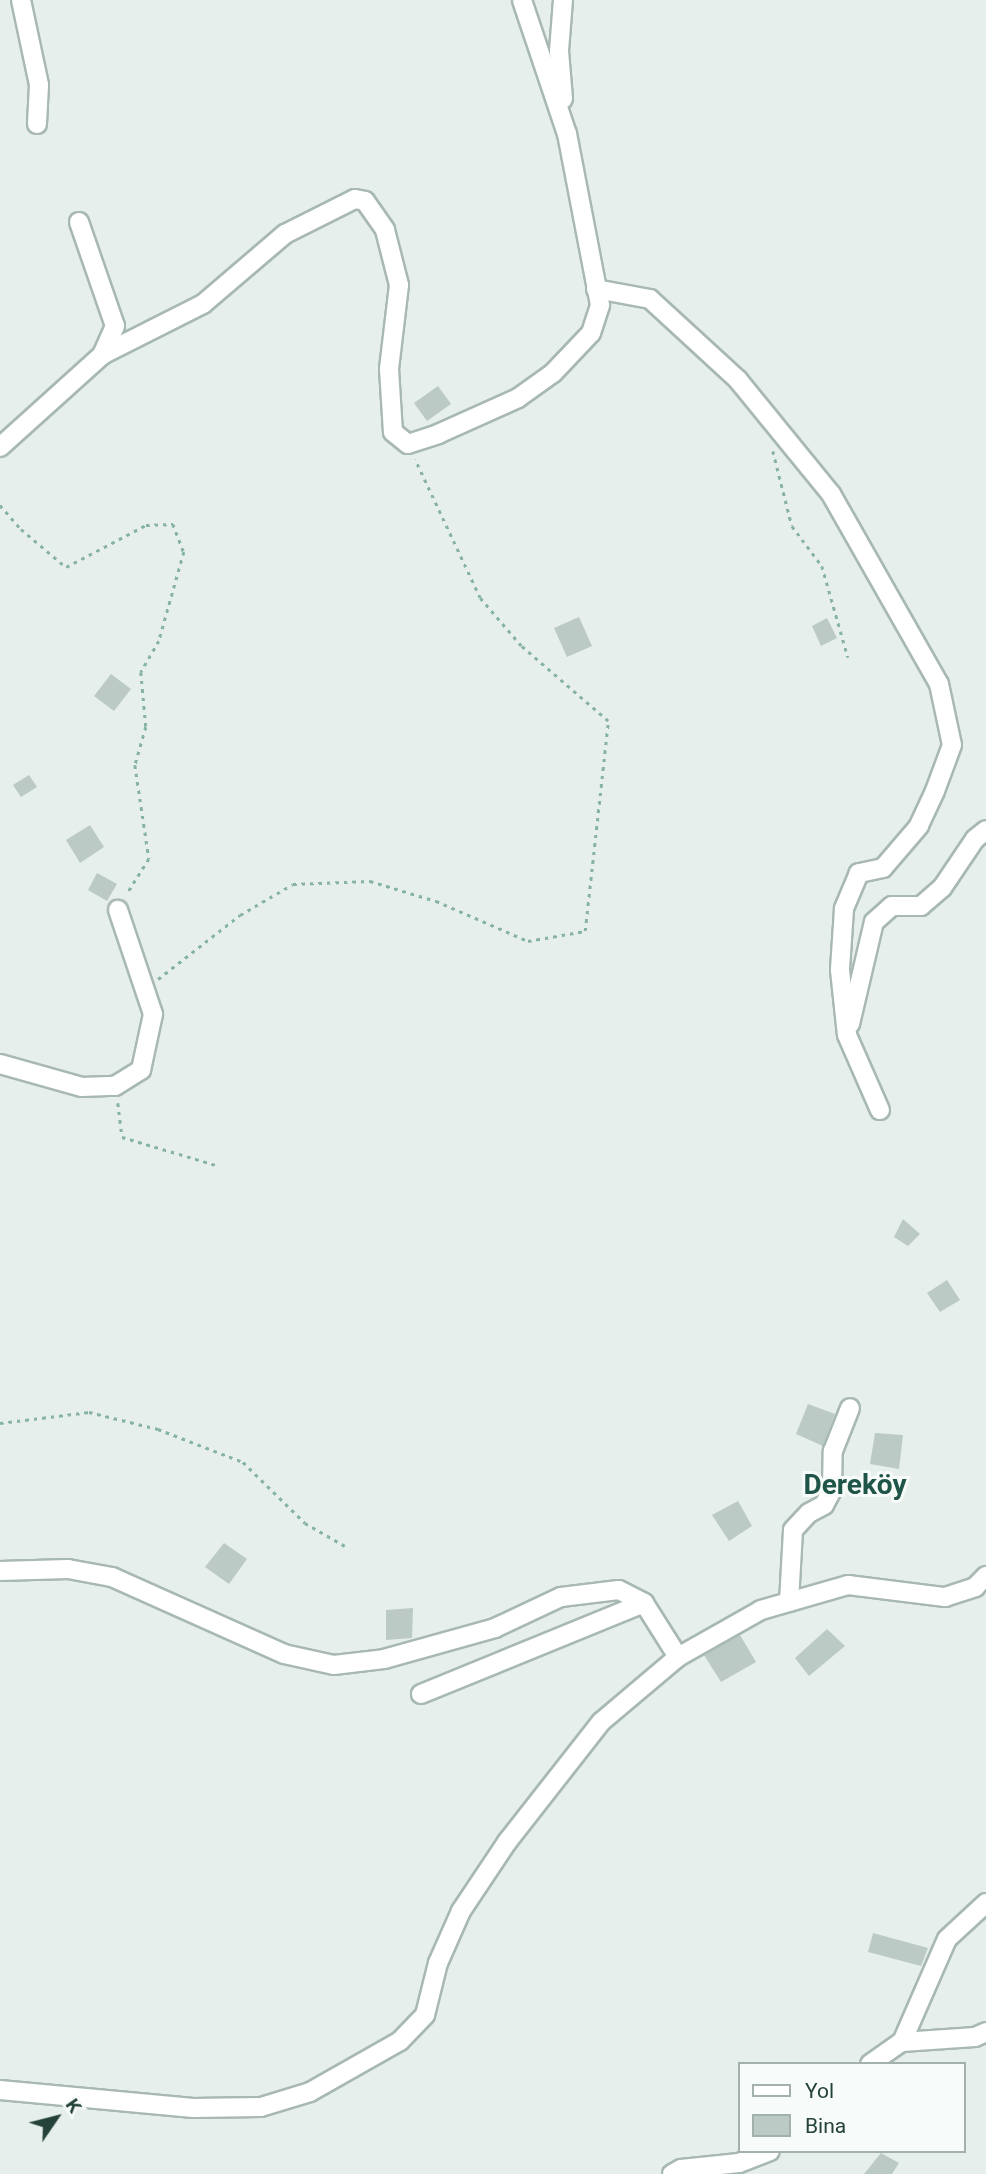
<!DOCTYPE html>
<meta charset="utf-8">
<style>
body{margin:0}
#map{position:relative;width:986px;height:2174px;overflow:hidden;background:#e6efeb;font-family:Roboto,sans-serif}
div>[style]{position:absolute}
.building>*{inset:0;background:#bbcac4}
.path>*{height:2.5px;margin-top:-1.25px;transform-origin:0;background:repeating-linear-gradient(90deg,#86b3a5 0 3.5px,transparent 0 8.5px)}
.roads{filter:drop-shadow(2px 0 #a8b8b2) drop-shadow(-2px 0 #a8b8b2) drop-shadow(0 2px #a8b8b2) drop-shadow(0 -2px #a8b8b2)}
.minor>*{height:18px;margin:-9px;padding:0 9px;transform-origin:9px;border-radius:9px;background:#fff}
span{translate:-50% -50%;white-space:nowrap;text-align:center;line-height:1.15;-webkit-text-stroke:6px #f7fbf9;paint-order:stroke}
.quarter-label{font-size:28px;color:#1f5548;font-weight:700}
.legend{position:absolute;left:738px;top:2062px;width:228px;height:91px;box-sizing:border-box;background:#f7fbf9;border:2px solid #a3b1ad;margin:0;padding:9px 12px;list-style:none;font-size:21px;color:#24423a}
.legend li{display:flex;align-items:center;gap:14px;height:35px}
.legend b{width:35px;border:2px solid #a3b1ad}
.north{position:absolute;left:21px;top:2083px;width:70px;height:70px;-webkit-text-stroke:5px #f7fbf9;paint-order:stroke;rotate:55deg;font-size:19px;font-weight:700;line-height:28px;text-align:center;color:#24423a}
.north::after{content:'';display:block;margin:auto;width:24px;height:32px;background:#24423a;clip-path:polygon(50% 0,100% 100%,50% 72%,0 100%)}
</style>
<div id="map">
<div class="building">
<div style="clip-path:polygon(438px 386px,451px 404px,427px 421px,414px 403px)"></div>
<div style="clip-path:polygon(579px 617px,592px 646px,567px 657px,554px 628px)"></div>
<div style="clip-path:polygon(827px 618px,837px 638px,821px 646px,812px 626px)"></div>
<div style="clip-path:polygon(111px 674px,131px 689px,114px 711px,94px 696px)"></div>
<div style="clip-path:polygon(29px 775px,37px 787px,21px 797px,13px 785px)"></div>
<div style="clip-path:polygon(90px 825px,104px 847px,80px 863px,66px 840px)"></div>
<div style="clip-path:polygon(97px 873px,117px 884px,107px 901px,88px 890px)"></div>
<div style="clip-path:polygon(903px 1219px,920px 1234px,908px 1246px,894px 1237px)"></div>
<div style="clip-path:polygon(947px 1280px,960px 1300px,940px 1312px,927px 1293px)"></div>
<div style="clip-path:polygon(808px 1404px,835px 1414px,823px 1446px,796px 1434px)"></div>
<div style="clip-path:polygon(875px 1433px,903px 1435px,899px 1469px,870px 1464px)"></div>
<div style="clip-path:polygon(738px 1501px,752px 1526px,729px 1541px,712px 1515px)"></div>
<div style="clip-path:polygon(224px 1543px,247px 1559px,229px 1584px,205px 1567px)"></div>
<div style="clip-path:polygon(413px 1608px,412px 1638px,386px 1640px,386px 1610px)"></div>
<div style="clip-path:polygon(827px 1629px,845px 1646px,809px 1676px,795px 1658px)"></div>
<div style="clip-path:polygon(740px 1635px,756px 1662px,721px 1682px,704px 1655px)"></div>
<div style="clip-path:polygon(873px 1933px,928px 1948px,921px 1966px,868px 1952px)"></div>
<div style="clip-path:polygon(881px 2153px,899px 2163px,892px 2174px,864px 2174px)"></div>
</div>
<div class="path">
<div style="left:773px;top:451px;width:77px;rotate:75.8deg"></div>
<div style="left:792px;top:526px;width:50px;rotate:53.1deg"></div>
<div style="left:822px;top:566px;width:95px;rotate:74.1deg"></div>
<div style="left:0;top:505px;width:32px;rotate:49deg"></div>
<div style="left:21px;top:529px;width:59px;rotate:40.2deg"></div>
<div style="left:66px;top:567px;width:90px;rotate:-27.7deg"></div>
<div style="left:146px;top:525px;width:27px;rotate:-2deg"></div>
<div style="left:173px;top:524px;width:30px;rotate:69deg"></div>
<div style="left:184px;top:552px;width:92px;rotate:105.7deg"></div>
<div style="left:159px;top:641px;width:36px;rotate:120deg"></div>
<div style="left:141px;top:672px;width:55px;rotate:84.8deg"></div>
<div style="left:146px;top:727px;width:40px;rotate:106deg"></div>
<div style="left:135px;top:765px;width:95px;rotate:81.5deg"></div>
<div style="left:149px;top:859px;width:41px;rotate:122.2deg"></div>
<div style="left:158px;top:979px;width:104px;rotate:-38deg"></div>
<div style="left:240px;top:915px;width:61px;rotate:-30.3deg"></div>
<div style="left:293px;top:884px;width:77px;rotate:-2.2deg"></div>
<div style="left:370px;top:881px;width:69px;rotate:16.9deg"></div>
<div style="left:436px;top:901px;width:100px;rotate:23.5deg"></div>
<div style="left:528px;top:941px;width:58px;rotate:-10deg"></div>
<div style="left:585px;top:931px;width:211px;rotate:-83.7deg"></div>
<div style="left:608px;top:721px;width:115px;rotate:-139.2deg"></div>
<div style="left:521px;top:646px;width:63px;rotate:-130.5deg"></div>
<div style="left:480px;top:598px;width:153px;rotate:-115.2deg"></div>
<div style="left:118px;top:1103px;width:34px;rotate:83deg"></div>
<div style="left:122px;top:1137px;width:101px;rotate:16.6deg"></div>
<div style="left:0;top:1423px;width:90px;rotate:-7deg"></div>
<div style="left:89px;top:1412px;width:71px;rotate:13.8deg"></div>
<div style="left:158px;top:1429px;width:91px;rotate:21.2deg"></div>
<div style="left:243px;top:1462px;width:87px;rotate:44.5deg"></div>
<div style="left:305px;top:1523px;width:46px;rotate:29.9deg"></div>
</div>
<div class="roads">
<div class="minor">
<div style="left:21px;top:0;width:87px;rotate:78deg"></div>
<div style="left:39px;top:85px;width:39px;rotate:93deg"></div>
<div style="left:563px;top:0;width:51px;rotate:94.5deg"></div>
<div style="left:559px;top:51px;width:48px;rotate:85.2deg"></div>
<div style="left:79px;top:222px;width:110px;rotate:70.9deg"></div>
<div style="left:115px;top:326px;width:32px;rotate:114deg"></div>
<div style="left:596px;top:289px;width:55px;rotate:10.5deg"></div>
<div style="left:650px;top:299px;width:120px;rotate:42.6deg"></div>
<div style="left:738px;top:380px;width:147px;rotate:50.8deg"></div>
<div style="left:831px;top:494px;width:219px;rotate:60.4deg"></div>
<div style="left:939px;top:684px;width:62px;rotate:78deg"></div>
<div style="left:952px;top:745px;width:49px;rotate:110.3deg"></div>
<div style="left:935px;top:791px;width:38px;rotate:115deg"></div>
<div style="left:919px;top:826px;width:55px;rotate:130.6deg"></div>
<div style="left:883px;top:868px;width:25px;rotate:168deg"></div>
<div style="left:859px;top:873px;width:39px;rotate:113deg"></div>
<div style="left:844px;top:909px;width:61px;rotate:93.8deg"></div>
<div style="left:840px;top:970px;width:65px;rotate:83.9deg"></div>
<div style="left:847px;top:1035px;width:82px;rotate:66.3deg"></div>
<div style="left:0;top:447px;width:137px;rotate:-42deg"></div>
<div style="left:102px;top:355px;width:113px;rotate:-26.8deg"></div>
<div style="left:203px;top:304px;width:108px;rotate:-40.5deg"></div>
<div style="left:285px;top:234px;width:78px;rotate:-26.6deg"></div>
<div style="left:355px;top:199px;width:10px;rotate:11deg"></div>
<div style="left:365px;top:201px;width:35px;rotate:55deg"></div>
<div style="left:385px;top:230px;width:57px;rotate:75.7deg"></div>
<div style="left:399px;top:285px;width:85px;rotate:96.8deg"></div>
<div style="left:389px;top:369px;width:63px;rotate:86.4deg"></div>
<div style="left:393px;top:432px;width:19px;rotate:39deg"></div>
<div style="left:408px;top:444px;width:32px;rotate:-18deg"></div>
<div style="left:438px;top:434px;width:88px;rotate:-24.2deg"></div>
<div style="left:518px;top:398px;width:43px;rotate:-35.5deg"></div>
<div style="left:553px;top:373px;width:55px;rotate:-46.5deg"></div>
<div style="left:591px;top:333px;width:29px;rotate:-72deg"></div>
<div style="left:600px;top:305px;width:174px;rotate:-100.9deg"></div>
<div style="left:567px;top:134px;width:141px;rotate:-108.6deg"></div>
<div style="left:850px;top:1024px;width:105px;rotate:-76.8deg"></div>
<div style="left:874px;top:922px;width:24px;rotate:-42deg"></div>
<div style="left:892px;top:906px;width:29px"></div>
<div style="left:921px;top:906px;width:28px;rotate:-41deg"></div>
<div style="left:942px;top:888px;width:59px;rotate:-56deg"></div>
<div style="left:975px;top:839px;width:14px;rotate:-39deg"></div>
<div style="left:0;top:1064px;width:85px;rotate:15.7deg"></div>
<div style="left:82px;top:1087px;width:33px;rotate:-2deg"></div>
<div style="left:115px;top:1086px;width:31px;rotate:-32deg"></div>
<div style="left:141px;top:1070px;width:57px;rotate:-77.9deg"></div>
<div style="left:153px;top:1014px;width:110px;rotate:-108.6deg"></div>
<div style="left:0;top:1571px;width:68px;rotate:-1.7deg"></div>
<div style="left:68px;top:1569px;width:45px;rotate:10.3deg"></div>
<div style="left:112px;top:1577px;width:188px;rotate:24.1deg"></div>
<div style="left:284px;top:1654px;width:51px;rotate:12.4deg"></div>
<div style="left:334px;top:1665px;width:50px;rotate:-6.8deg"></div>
<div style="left:384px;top:1659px;width:115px;rotate:-15.6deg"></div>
<div style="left:495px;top:1628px;width:73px;rotate:-25.2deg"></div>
<div style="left:561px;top:1597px;width:58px;rotate:-6.9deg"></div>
<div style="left:619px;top:1590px;width:28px;rotate:27deg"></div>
<div style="left:644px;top:1603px;width:64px;rotate:57.8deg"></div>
<div style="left:789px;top:1602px;width:72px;rotate:-86.8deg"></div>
<div style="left:793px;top:1530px;width:23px;rotate:-47deg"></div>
<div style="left:809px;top:1513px;width:17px;rotate:-28deg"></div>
<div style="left:824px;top:1505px;width:17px;rotate:-62deg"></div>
<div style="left:832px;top:1490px;width:39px;rotate:-89deg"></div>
<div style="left:833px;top:1451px;width:46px;rotate:-68.4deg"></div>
<div style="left:421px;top:1694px;width:241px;rotate:-22.2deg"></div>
<div style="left:902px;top:2042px;width:73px;rotate:-3.9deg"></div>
<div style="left:975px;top:2037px;width:12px;rotate:-24deg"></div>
<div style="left:870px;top:2064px;width:39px;rotate:-35deg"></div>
<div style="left:902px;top:2042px;width:112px;rotate:-66.4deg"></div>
<div style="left:947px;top:1939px;width:53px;rotate:-42.7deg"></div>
<div style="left:0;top:2090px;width:194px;rotate:5.3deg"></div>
<div style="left:193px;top:2108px;width:68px;rotate:-0.8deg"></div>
<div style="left:261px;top:2107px;width:51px;rotate:-17deg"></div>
<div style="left:310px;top:2092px;width:103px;rotate:-29.5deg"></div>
<div style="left:400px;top:2041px;width:36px;rotate:-46deg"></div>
<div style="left:425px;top:2015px;width:54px;rotate:-76deg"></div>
<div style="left:438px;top:1963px;width:57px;rotate:-66.1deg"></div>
<div style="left:461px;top:1911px;width:83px;rotate:-56.3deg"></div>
<div style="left:507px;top:1842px;width:152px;rotate:-51.9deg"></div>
<div style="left:601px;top:1722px;width:101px;rotate:-40.2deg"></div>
<div style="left:678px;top:1657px;width:95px;rotate:-29.5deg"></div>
<div style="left:761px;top:1610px;width:91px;rotate:-16deg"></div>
<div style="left:848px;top:1585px;width:98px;rotate:7.1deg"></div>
<div style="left:945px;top:1597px;width:32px;rotate:-18deg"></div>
<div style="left:975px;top:1587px;width:16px;rotate:-45deg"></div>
<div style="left:672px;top:2174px;width:10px;rotate:-29deg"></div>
<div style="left:681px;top:2169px;width:58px;rotate:-5.9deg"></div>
<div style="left:739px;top:2163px;width:33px;rotate:-21deg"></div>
</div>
</div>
<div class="quarter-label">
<span style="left:855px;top:1485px">Dereköy</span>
</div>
<ul class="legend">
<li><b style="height:9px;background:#fff"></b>Yol</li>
<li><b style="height:19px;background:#bbcac4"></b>Bina</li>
</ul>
<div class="north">K</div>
</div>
